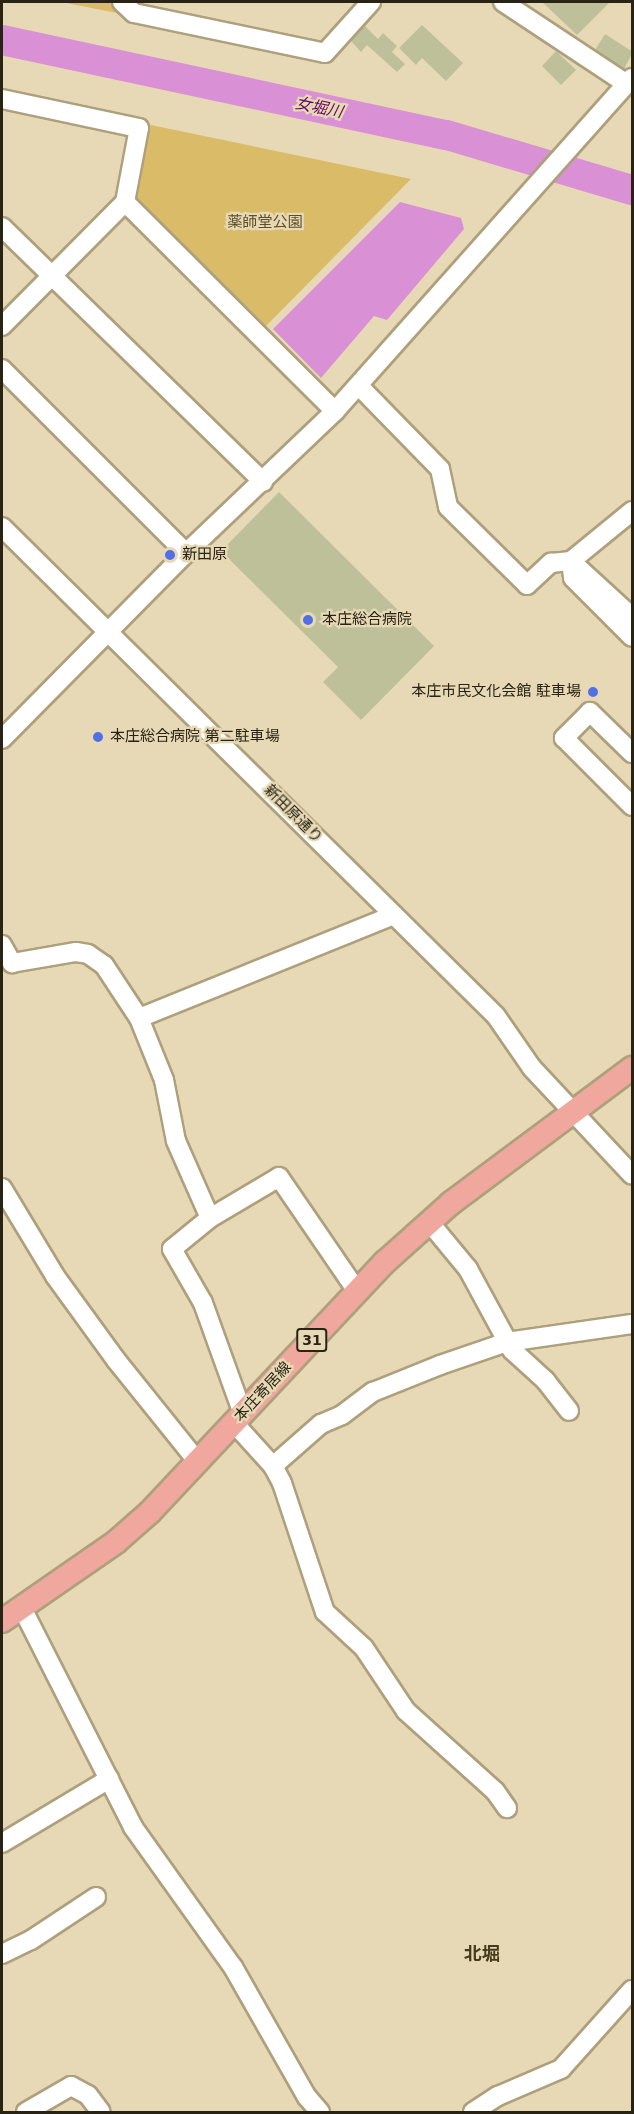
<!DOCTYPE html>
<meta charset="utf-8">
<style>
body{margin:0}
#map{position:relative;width:634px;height:2114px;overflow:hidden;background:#e7d9b5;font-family:"DejaVu Sans","Noto Sans JP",sans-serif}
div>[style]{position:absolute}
.green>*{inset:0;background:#d9bb68}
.water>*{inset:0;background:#da90d4}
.river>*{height:30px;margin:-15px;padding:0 15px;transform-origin:15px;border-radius:15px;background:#da90d4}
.building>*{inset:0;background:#bec09a}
.roads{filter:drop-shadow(2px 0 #aea07d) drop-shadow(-2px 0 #aea07d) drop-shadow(0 2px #aea07d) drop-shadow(0 -2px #aea07d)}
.minor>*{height:18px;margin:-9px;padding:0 9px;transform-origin:9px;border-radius:9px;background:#fff}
.major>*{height:22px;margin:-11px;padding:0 11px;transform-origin:11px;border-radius:11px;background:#efa79e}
.dots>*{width:16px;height:16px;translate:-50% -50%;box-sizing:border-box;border:3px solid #e7d9b5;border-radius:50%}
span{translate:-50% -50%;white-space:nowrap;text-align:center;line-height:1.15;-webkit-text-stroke:4.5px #e7d9b5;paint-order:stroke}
.shield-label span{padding:2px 4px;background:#e7d9b5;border:2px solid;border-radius:4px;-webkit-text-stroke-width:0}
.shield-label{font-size:14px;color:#282315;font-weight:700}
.park-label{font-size:15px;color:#5e4e25}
.poi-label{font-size:15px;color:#282315}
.left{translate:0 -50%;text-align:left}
.right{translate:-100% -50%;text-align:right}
.street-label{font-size:15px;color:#282315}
.water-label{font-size:16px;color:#640862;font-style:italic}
.quarter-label{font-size:18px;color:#463a1a;font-weight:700}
.frame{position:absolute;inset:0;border:3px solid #282315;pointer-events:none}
</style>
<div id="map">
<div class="green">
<div style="clip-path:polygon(61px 2px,112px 2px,127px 15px)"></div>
<div style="clip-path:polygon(146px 124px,411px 179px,266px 326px,132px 195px)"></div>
</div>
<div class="water">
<div style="clip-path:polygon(400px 202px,461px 218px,464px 229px,387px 320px,374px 316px,321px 378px,273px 329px)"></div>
</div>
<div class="river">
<div style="left:2px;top:40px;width:455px;rotate:12.1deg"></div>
<div style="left:447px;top:135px;width:193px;rotate:16.6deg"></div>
</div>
<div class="building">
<div style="clip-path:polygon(542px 2px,610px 2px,577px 35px)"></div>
<div style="clip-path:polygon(422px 25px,463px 63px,446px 81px,422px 58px,416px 65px,399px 48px)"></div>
<div style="clip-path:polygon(365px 26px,378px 39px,383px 33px,397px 46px,392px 52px,405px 64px,397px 72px,367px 45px,361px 52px,351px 41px)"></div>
<div style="clip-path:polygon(605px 34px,633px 52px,624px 69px,595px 50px)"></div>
<div style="clip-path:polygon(556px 51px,576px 70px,561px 85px,542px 66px)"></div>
<div style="clip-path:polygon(279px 492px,434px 646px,361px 720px,323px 682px,338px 667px,221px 551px)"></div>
</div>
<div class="roads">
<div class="minor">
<div style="left:122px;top:2px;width:16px;rotate:43deg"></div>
<div style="left:134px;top:13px;width:195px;rotate:11.8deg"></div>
<div style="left:325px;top:53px;width:69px;rotate:-48deg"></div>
<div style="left:503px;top:2px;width:149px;rotate:33.5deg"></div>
<div style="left:2px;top:99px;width:140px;rotate:12deg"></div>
<div style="left:139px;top:128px;width:75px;rotate:100.7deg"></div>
<div style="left:2px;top:227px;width:365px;rotate:44.3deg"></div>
<div style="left:2px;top:326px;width:175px;rotate:-45.2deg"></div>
<div style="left:125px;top:202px;width:296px;rotate:44.9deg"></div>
<div style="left:2px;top:369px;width:260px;rotate:45deg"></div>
<div style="left:359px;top:386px;width:116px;rotate:45.7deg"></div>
<div style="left:440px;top:469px;width:39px;rotate:78deg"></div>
<div style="left:448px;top:507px;width:111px;rotate:44.6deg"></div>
<div style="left:527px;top:585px;width:33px;rotate:-43deg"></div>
<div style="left:551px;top:563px;width:20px;rotate:-6deg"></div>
<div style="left:571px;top:561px;width:79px;rotate:-39.3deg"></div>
<div style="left:2px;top:527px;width:695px;rotate:44.71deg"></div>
<div style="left:496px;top:1016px;width:63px;rotate:55.3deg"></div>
<div style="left:532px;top:1068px;width:146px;rotate:46.9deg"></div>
<div style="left:571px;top:561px;width:17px;rotate:83deg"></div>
<div style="left:573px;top:578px;width:83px;rotate:45deg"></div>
<div style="left:571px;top:561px;width:83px;rotate:42.6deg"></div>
<div style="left:2px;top:739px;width:262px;rotate:-45.3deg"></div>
<div style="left:186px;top:553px;width:206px;rotate:-43.6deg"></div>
<div style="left:335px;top:411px;width:446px;rotate:-48.3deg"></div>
<div style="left:632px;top:753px;width:59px;rotate:-135.7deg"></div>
<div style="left:590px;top:712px;width:37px;rotate:135deg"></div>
<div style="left:564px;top:738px;width:96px;rotate:45deg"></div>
<div style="left:2px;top:945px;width:21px;rotate:61deg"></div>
<div style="left:12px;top:963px;width:65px;rotate:-9.8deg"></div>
<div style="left:76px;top:952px;width:12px;rotate:9deg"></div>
<div style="left:88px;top:954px;width:19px;rotate:35deg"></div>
<div style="left:104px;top:965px;width:64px;rotate:56.6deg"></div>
<div style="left:139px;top:1018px;width:275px;rotate:-22deg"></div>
<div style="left:139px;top:1018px;width:67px;rotate:68deg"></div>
<div style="left:164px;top:1080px;width:62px;rotate:78.9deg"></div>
<div style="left:176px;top:1141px;width:84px;rotate:66.2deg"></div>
<div style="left:210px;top:1218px;width:80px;rotate:-30.7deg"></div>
<div style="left:279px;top:1177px;width:138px;rotate:55.6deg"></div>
<div style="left:2px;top:1188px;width:103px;rotate:58.9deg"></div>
<div style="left:55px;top:1276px;width:104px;rotate:54deg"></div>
<div style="left:116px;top:1360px;width:131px;rotate:51.2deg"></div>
<div style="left:210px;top:1218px;width:49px;rotate:140.8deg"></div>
<div style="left:172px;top:1249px;width:62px;rotate:60.1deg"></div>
<div style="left:203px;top:1303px;width:118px;rotate:70.2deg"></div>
<div style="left:430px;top:1223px;width:60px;rotate:50.4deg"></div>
<div style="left:468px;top:1269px;width:92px;rotate:61.5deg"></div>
<div style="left:512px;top:1350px;width:45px;rotate:42.3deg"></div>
<div style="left:545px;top:1380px;width:39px;rotate:52deg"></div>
<div style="left:234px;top:1423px;width:58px;rotate:47.8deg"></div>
<div style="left:273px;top:1466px;width:19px;rotate:62deg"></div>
<div style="left:282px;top:1483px;width:136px;rotate:71.6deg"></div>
<div style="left:325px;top:1612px;width:53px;rotate:42.7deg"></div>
<div style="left:364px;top:1648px;width:76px;rotate:56.3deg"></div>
<div style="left:406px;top:1711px;width:120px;rotate:42deg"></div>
<div style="left:495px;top:1791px;width:21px;rotate:55deg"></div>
<div style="left:273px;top:1466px;width:64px;rotate:-41.2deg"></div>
<div style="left:321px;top:1424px;width:23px;rotate:-23deg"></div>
<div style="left:342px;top:1415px;width:39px;rotate:-37deg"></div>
<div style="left:373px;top:1392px;width:72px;rotate:-21.9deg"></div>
<div style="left:440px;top:1365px;width:71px;rotate:-18.9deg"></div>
<div style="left:507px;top:1342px;width:126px;rotate:-8.2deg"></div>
<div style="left:22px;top:1608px;width:246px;rotate:63.1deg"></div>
<div style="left:133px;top:1827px;width:172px;rotate:54.5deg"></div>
<div style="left:233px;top:1967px;width:150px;rotate:60.4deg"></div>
<div style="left:307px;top:2097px;width:20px;rotate:49deg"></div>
<div style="left:2px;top:1843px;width:125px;rotate:-30.9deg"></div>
<div style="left:2px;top:1954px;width:32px;rotate:-26deg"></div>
<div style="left:31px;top:1940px;width:78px;rotate:-33.5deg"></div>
<div style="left:26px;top:2112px;width:52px;rotate:-30deg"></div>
<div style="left:71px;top:2086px;width:19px;rotate:28deg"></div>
<div style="left:88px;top:2095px;width:21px;rotate:53deg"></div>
<div style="left:473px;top:2112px;width:30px;rotate:-33deg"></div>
<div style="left:498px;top:2096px;width:69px;rotate:-23.2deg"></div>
<div style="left:561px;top:2069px;width:106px;rotate:-48.1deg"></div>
</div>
<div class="major">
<div style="left:2px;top:1621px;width:139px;rotate:-34.7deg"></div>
<div style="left:116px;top:1542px;width:45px;rotate:-41.4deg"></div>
<div style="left:150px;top:1512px;width:343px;rotate:-46.8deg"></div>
<div style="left:385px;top:1262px;width:89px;rotate:-41.8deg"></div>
<div style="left:451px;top:1203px;width:226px;rotate:-36.7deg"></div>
</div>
</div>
<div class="dots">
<div style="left:170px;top:555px;background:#5270e5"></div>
<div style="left:308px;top:620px;background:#5270e5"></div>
<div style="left:593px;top:692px;background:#5270e5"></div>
<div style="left:98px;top:737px;background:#5270e5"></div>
</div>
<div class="shield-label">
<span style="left:312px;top:1340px">31</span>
</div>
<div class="park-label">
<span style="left:265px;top:223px">薬師堂公園</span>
</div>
<div class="poi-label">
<span class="left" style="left:182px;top:555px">新田原</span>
<span class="left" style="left:322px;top:620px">本庄総合病院</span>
<span class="right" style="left:581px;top:692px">本庄市民文化会館 駐車場</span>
<span class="left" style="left:110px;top:737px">本庄総合病院 第二駐車場</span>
</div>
<div class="street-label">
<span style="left:293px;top:814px;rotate:45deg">新田原通り</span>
<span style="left:263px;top:1392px;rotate:-47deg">本庄寄居線</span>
</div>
<div class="water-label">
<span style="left:319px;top:108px;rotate:12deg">女堀川</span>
</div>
<div class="quarter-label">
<span style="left:482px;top:1954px">北堀</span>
</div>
<div class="frame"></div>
</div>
